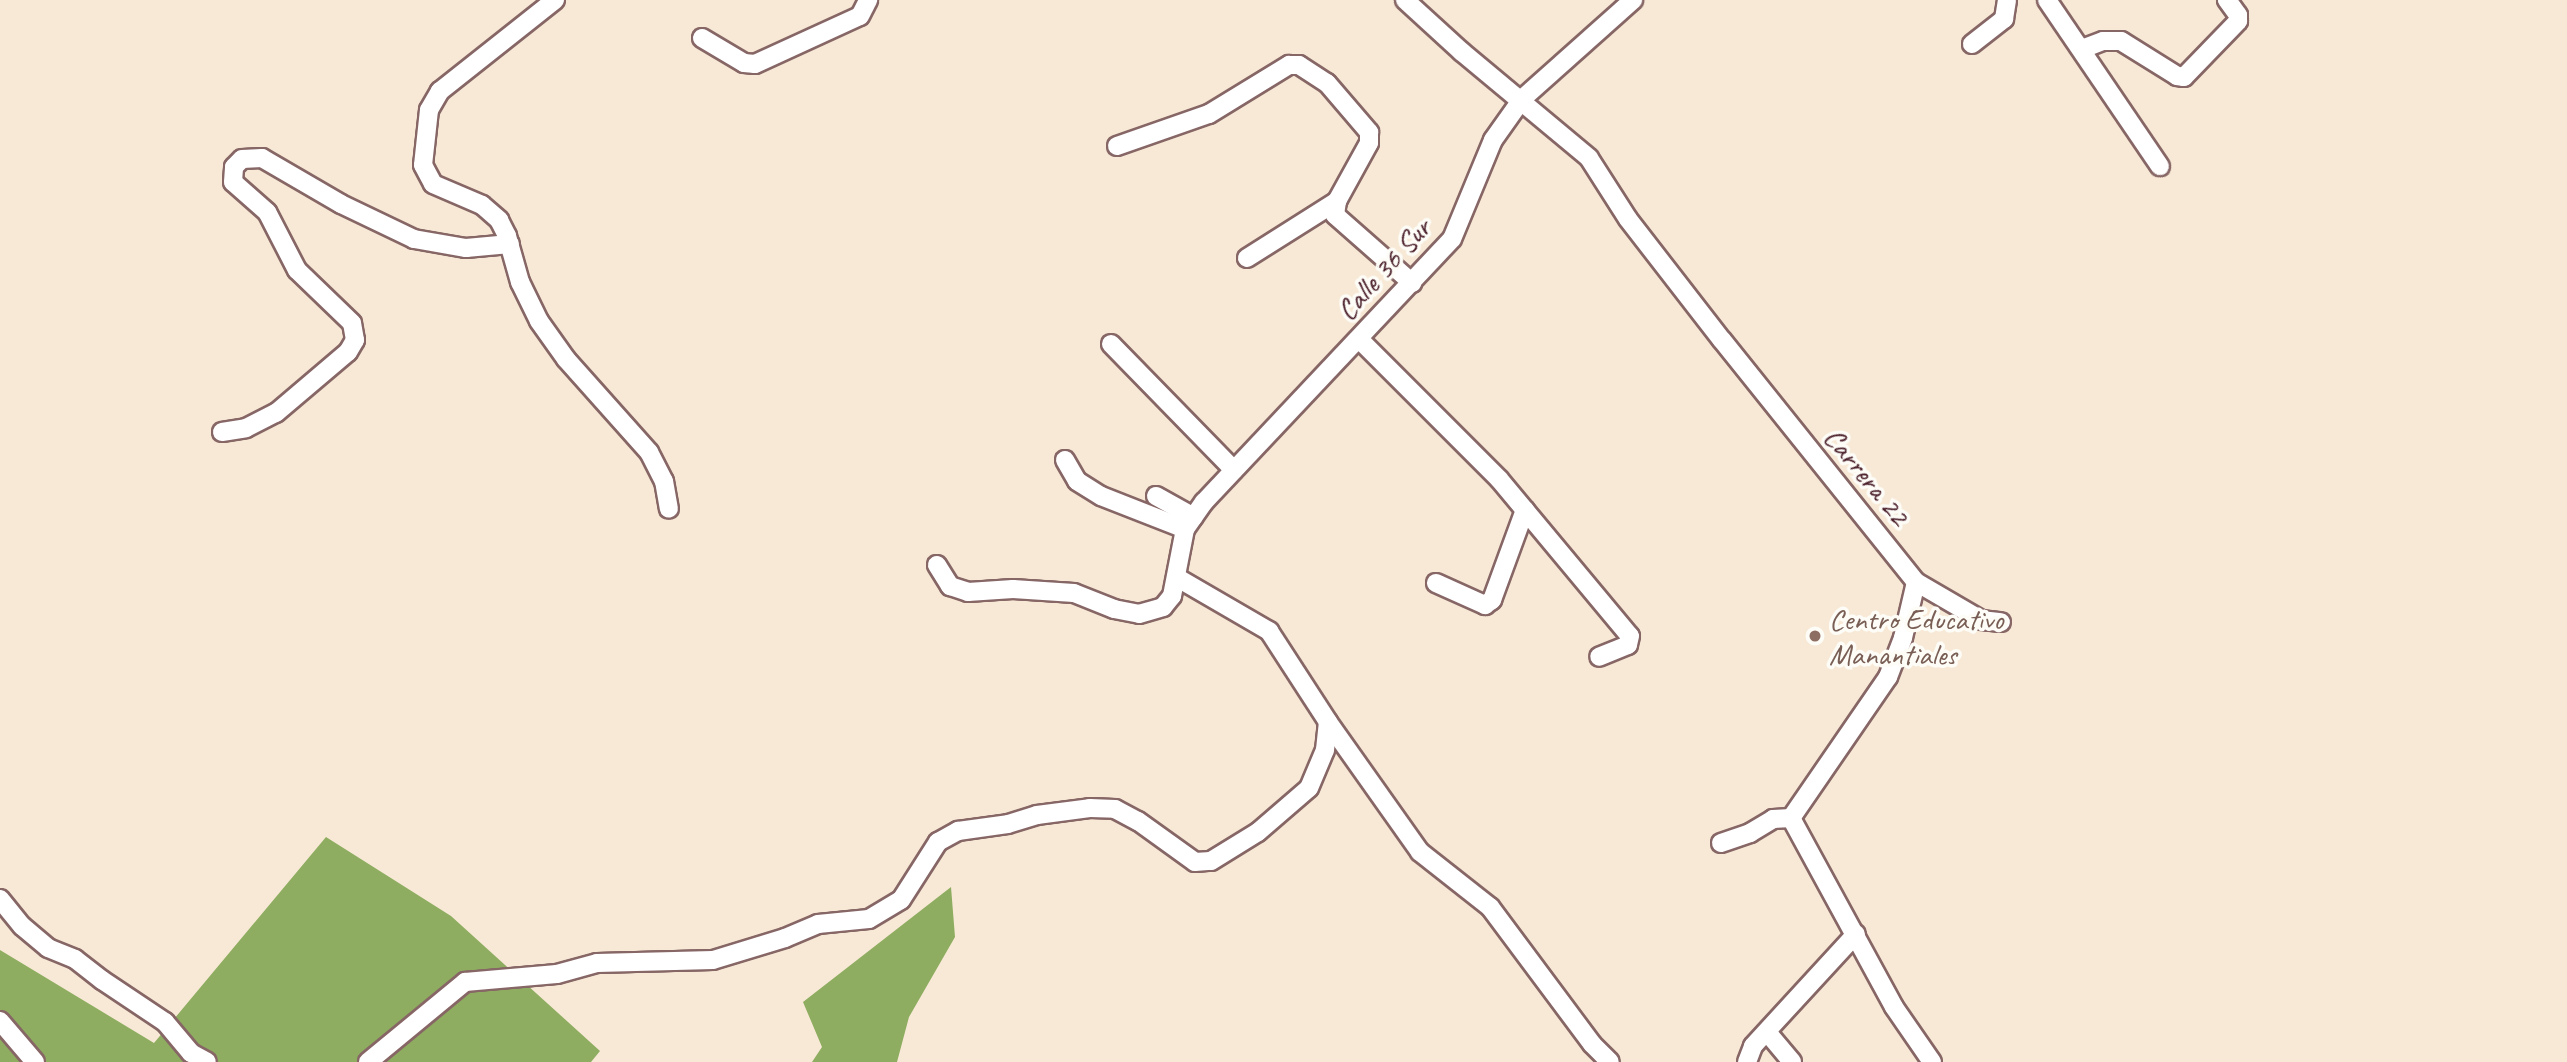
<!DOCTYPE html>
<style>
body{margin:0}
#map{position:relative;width:2567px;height:1062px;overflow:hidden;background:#f7e9d5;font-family:Caveat,sans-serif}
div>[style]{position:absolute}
.forest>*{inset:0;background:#8ead60}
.roads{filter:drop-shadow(2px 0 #876666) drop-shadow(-2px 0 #876666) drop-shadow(0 2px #876666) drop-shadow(0 -2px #876666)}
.minor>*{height:18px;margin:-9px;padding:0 9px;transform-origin:9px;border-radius:9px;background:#fff}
.dots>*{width:19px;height:19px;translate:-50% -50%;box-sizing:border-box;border:4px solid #fdfcf7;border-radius:50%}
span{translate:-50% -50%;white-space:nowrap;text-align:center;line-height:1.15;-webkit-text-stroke:7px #fdfcf7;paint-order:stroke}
.street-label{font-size:30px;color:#4a1f2b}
.education-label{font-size:30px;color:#785e54}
.left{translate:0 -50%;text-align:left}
</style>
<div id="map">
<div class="forest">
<div style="clip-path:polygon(326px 837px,451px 916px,600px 1051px,591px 1062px,0 1062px,0 950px,154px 1043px)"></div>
<div style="clip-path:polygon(951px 887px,955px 937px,909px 1017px,897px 1062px,812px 1062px,822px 1047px,803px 1002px)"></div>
</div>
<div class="roads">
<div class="minor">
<div style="left:555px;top:0;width:147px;rotate:141.6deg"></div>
<div style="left:440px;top:91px;width:22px;rotate:120deg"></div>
<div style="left:429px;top:110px;width:55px;rotate:96.2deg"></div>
<div style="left:423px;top:165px;width:21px;rotate:62deg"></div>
<div style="left:433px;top:184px;width:53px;rotate:23.2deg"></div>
<div style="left:482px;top:205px;width:23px;rotate:41deg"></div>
<div style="left:499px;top:220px;width:18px;rotate:63deg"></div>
<div style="left:507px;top:236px;width:48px;rotate:74.2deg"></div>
<div style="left:520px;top:282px;width:43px;rotate:64deg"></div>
<div style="left:539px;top:321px;width:47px;rotate:54.6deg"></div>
<div style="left:566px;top:359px;width:125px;rotate:48.3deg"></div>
<div style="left:649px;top:452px;width:33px;rotate:63deg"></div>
<div style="left:664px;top:481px;width:28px;rotate:80deg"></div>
<div style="left:1405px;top:0;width:77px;rotate:42.4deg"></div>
<div style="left:1462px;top:52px;width:165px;rotate:39.8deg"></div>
<div style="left:1589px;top:158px;width:72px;rotate:57.4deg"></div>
<div style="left:1628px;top:219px;width:153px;rotate:52.2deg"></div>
<div style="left:1722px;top:340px;width:310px;rotate:51.3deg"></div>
<div style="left:1916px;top:582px;width:57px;rotate:103.1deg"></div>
<div style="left:1903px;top:638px;width:42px;rotate:111deg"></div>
<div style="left:1888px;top:677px;width:171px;rotate:124.5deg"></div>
<div style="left:1791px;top:818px;width:215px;rotate:61.4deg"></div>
<div style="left:1894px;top:1007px;width:67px;rotate:55.4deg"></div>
<div style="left:2047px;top:0;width:201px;rotate:55.8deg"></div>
<div style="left:702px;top:38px;width:49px;rotate:30.8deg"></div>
<div style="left:744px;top:63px;width:11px;rotate:5deg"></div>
<div style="left:755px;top:64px;width:115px;rotate:-24.6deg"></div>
<div style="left:860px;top:16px;width:18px;rotate:-63deg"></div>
<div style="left:1972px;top:44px;width:41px;rotate:-38deg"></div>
<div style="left:2004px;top:19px;width:19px;rotate:-81deg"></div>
<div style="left:2082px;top:49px;width:22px;rotate:-21deg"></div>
<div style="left:2103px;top:41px;width:18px"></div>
<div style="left:2121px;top:41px;width:66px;rotate:32deg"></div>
<div style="left:2177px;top:76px;width:7px;rotate:8deg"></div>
<div style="left:2184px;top:77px;width:78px;rotate:-46deg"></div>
<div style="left:2238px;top:21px;width:6px;rotate:-90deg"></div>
<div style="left:2238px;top:15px;width:19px;rotate:-126deg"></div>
<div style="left:1117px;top:146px;width:97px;rotate:-19.2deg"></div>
<div style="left:1209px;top:114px;width:94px;rotate:-31.5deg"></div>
<div style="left:1289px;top:65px;width:10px"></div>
<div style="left:1299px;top:65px;width:33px;rotate:33deg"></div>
<div style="left:1327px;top:83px;width:65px;rotate:49.4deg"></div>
<div style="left:1369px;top:132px;width:11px;rotate:90deg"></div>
<div style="left:1369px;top:143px;width:66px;rotate:118.9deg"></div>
<div style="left:1337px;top:201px;width:14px;rotate:98deg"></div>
<div style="left:1335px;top:215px;width:103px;rotate:41.4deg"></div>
<div style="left:1247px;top:258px;width:107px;rotate:-32.3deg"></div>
<div style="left:1359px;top:339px;width:198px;rotate:45deg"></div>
<div style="left:1499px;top:479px;width:204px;rotate:50.2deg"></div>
<div style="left:1630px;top:636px;width:9px;rotate:103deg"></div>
<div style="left:1628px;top:645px;width:31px;rotate:158deg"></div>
<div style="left:1111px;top:344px;width:176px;rotate:45.7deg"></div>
<div style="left:222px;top:432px;width:24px;rotate:-9deg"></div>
<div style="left:246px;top:428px;width:34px;rotate:-27deg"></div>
<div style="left:276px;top:413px;width:94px;rotate:-40.3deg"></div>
<div style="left:348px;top:352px;width:14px;rotate:-60deg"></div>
<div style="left:355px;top:340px;width:17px;rotate:-100deg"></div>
<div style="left:352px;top:323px;width:76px;rotate:-136.1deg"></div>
<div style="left:297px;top:270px;width:65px;rotate:-117.3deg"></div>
<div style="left:267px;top:212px;width:45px;rotate:-138.6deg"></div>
<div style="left:233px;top:182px;width:15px;rotate:-86deg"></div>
<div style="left:234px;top:167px;width:11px;rotate:-45deg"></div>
<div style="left:242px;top:159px;width:20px;rotate:-3deg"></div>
<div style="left:262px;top:158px;width:91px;rotate:30.2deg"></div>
<div style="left:341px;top:204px;width:81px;rotate:25.6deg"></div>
<div style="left:414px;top:239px;width:53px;rotate:9.8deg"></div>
<div style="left:466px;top:248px;width:44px;rotate:-5.2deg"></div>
<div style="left:1065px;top:460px;width:24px;rotate:60deg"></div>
<div style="left:1077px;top:481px;width:28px;rotate:32deg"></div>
<div style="left:1101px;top:496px;width:90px;rotate:21.4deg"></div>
<div style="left:1156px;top:496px;width:43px;rotate:28.9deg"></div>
<div style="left:937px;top:565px;width:25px;rotate:58deg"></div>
<div style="left:950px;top:586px;width:19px;rotate:18deg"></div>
<div style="left:968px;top:592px;width:45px;rotate:-3.8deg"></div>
<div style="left:1013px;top:589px;width:61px;rotate:3.8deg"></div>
<div style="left:1074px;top:593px;width:43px;rotate:21.8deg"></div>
<div style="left:1114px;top:609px;width:25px;rotate:11deg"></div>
<div style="left:1139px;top:614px;width:25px;rotate:-16deg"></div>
<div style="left:1163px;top:607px;width:14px;rotate:-51deg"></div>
<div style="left:1172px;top:596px;width:68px;rotate:-79deg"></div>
<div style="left:1185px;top:529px;width:33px;rotate:-55deg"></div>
<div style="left:1204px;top:502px;width:361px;rotate:-46.7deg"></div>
<div style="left:1452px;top:239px;width:107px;rotate:-67.5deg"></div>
<div style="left:1493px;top:140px;width:50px;rotate:-54.7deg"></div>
<div style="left:1522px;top:99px;width:149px;rotate:-41.7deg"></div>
<div style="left:1176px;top:577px;width:108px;rotate:30.1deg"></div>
<div style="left:1269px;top:631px;width:108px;rotate:57deg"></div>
<div style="left:1328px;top:722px;width:159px;rotate:54.7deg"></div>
<div style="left:1420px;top:852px;width:89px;rotate:38.2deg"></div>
<div style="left:1490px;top:907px;width:171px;rotate:53.3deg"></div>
<div style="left:1592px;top:1044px;width:25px;rotate:45deg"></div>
<div style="left:1916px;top:582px;width:75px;rotate:30.3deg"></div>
<div style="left:1981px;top:620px;width:20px;rotate:6deg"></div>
<div style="left:1436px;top:583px;width:54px;rotate:24.2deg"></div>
<div style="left:1485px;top:605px;width:9px;rotate:-36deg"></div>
<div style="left:1492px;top:600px;width:96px;rotate:-69.9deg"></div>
<div style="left:1721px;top:843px;width:31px;rotate:-19deg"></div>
<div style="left:1750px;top:833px;width:27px;rotate:-31deg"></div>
<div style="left:1773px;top:819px;width:18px;rotate:-3deg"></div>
<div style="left:0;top:899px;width:35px;rotate:51deg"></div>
<div style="left:22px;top:926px;width:34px;rotate:40deg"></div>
<div style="left:48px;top:948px;width:29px;rotate:22deg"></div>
<div style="left:75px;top:959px;width:34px;rotate:38deg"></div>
<div style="left:102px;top:980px;width:76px;rotate:33.7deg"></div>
<div style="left:165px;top:1022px;width:40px;rotate:50deg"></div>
<div style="left:191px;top:1053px;width:18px;rotate:29deg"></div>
<div style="left:0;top:1021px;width:54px;rotate:49.5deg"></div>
<div style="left:1767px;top:1032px;width:39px;rotate:50deg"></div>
<div style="left:368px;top:1062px;width:126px;rotate:-39.5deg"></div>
<div style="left:465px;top:982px;width:92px;rotate:-5deg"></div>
<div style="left:557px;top:974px;width:41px;rotate:-15.4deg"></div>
<div style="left:597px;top:963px;width:116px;rotate:-1.5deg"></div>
<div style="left:713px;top:960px;width:75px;rotate:-17deg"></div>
<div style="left:785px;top:938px;width:36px;rotate:-23deg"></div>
<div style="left:818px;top:924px;width:51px;rotate:-5.6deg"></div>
<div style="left:869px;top:919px;width:37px;rotate:-31deg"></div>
<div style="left:901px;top:900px;width:69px;rotate:-57.5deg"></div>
<div style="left:938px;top:842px;width:23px;rotate:-29deg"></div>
<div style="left:958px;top:831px;width:50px;rotate:-8deg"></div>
<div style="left:1008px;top:824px;width:30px;rotate:-17deg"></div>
<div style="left:1037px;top:815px;width:53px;rotate:-7.5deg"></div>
<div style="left:1090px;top:808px;width:25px;rotate:2deg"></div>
<div style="left:1115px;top:809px;width:26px;rotate:28deg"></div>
<div style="left:1138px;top:821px;width:70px;rotate:35.7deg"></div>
<div style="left:1195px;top:862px;width:16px;rotate:-4deg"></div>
<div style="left:1211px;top:861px;width:55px;rotate:-31.7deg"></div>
<div style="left:1258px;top:832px;width:67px;rotate:-40.8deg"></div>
<div style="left:1309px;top:788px;width:41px;rotate:-67.2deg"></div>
<div style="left:1325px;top:750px;width:28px;rotate:-84deg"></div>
<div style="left:1747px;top:1062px;width:17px;rotate:-69deg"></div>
<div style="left:1753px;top:1046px;width:152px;rotate:-47.4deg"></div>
</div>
</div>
<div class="dots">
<div style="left:1815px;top:636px;background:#8d6e63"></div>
</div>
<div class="street-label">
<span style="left:1383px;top:269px;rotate:-48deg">Calle 36 Sur</span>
<span style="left:1867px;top:476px;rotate:51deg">Carrera 22</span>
</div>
<div class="education-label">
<span class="left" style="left:1829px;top:636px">Centro Educativo<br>Manantiales</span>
</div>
</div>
